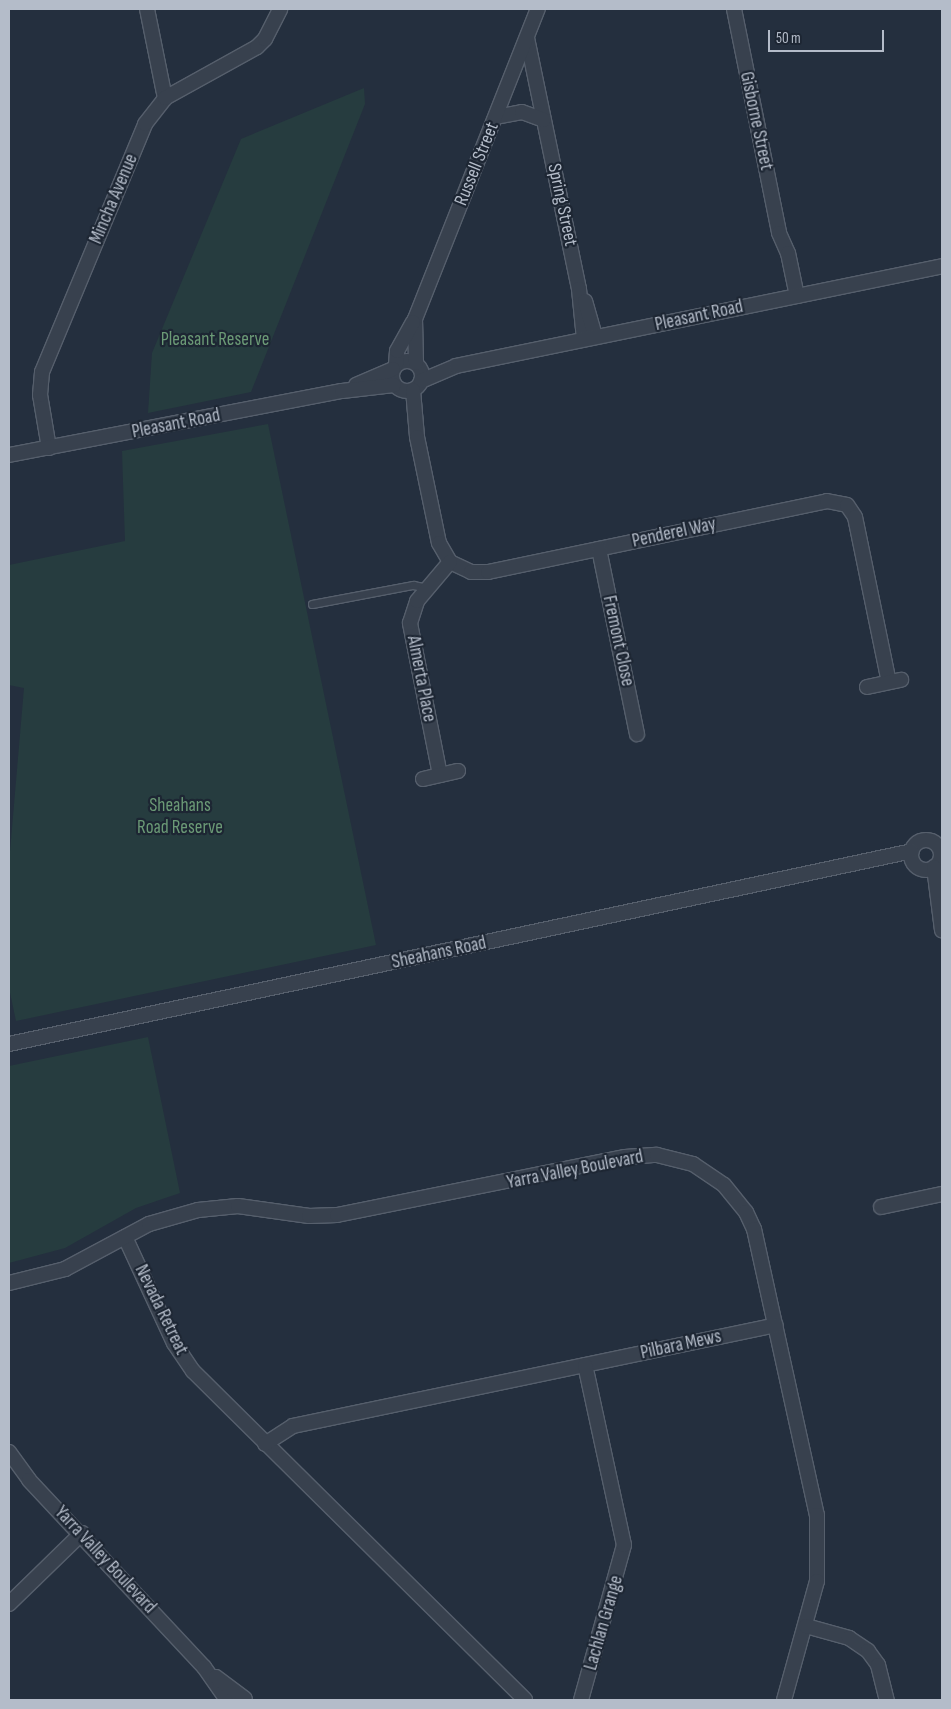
<!DOCTYPE html>
<style>
body{margin:0}
#map{position:relative;width:951px;height:1709px;overflow:hidden;background:#242f3e;font-family:"Sofia Sans Condensed",sans-serif}
div>[style]{position:absolute}
.green>*{inset:0;background:#263c3f}
.roads{filter:drop-shadow(1px 0 #565f6c) drop-shadow(-1px 0 #565f6c) drop-shadow(0 1px #565f6c) drop-shadow(0 -1px #565f6c)}
.lane>*{height:7px;margin:-3.5px;padding:0 3.5px;transform-origin:3.5px;border-radius:3.5px;background:#38414e}
.street>*{height:14px;margin:-7px;padding:0 7px;transform-origin:7px;border-radius:7px;background:#38414e}
.street>.ring{margin:-7px;padding:0;box-sizing:content-box;background:none;border:14px solid #38414e;border-radius:50%}
span{translate:-50% -50%;white-space:nowrap;text-align:center;line-height:1.15;-webkit-text-stroke:4.5px #1d2633;paint-order:stroke}
.street-label{font-size:19px;color:#b4bcc9}
.park-label{font-size:19px;color:#6b9a76}
.frame{position:absolute;inset:0;border:10px solid #b4bcc9;pointer-events:none}
.scale{position:absolute;left:768px;top:30px;width:116px;height:22px;box-sizing:border-box;border:2px solid #b4bcc9;border-top:0;padding-left:6px;font-size:15px;line-height:18px;white-space:nowrap;color:#b4bcc9;-webkit-text-stroke:4px #1d2633;paint-order:stroke}
</style>
<div id="map">
<div class="green">
<div style="clip-path:polygon(364px 88px,365px 104px,251px 392px,148px 413px,152px 353px,241px 139px)"></div>
<div style="clip-path:polygon(268px 424px,376px 945px,16px 1021px,9px 988px,9px 863px,24px 688px,9px 685px,9px 565px,125px 541px,122px 451px)"></div>
<div style="clip-path:polygon(148px 1037px,180px 1193px,136px 1208px,65px 1248px,9px 1263px,9px 1066px)"></div>
</div>
<div class="roads">
<div class="lane">
<div style="left:312px;top:604px;width:103px;rotate:-10.7deg"></div>
<div style="left:413px;top:585px;width:15px;rotate:11deg"></div>
</div>
<div class="street">
<div style="left:147px;top:9px;width:91px;rotate:78.6deg"></div>
<div style="left:734px;top:9px;width:228px;rotate:78.6deg"></div>
<div style="left:779px;top:233px;width:22px;rotate:66deg"></div>
<div style="left:788px;top:253px;width:44px;rotate:78.2deg"></div>
<div style="left:527px;top:38px;width:256px;rotate:78.3deg"></div>
<div style="left:579px;top:289px;width:50px;rotate:84.3deg"></div>
<div style="left:496px;top:117px;width:26px;rotate:-11deg"></div>
<div style="left:522px;top:112px;width:23px;rotate:20deg"></div>
<div style="left:585px;top:301px;width:37px;rotate:74deg"></div>
<div class="ring" style="left:392px;top:361px;width:16px;height:16px"></div>
<div style="left:416px;top:363px;width:44px;rotate:-91.3deg"></div>
<div style="left:415px;top:319px;width:334px;rotate:-68.4deg"></div>
<div style="left:396px;top:365px;width:14px;rotate:-86deg"></div>
<div style="left:397px;top:351px;width:33px;rotate:-61deg"></div>
<div style="left:421px;top:381px;width:38px;rotate:-23deg"></div>
<div style="left:456px;top:366px;width:496px;rotate:-11.6deg"></div>
<div style="left:356px;top:385px;width:40px;rotate:-23.4deg"></div>
<div style="left:413px;top:390px;width:47px;rotate:85.1deg"></div>
<div style="left:417px;top:437px;width:108px;rotate:78.3deg"></div>
<div style="left:439px;top:543px;width:22px;rotate:60deg"></div>
<div style="left:450px;top:562px;width:23px;rotate:25deg"></div>
<div style="left:471px;top:572px;width:17px"></div>
<div style="left:488px;top:572px;width:346px;rotate:-11.8deg"></div>
<div style="left:827px;top:501px;width:20px;rotate:11deg"></div>
<div style="left:847px;top:505px;width:14px;rotate:56deg"></div>
<div style="left:855px;top:517px;width:168px;rotate:78.4deg"></div>
<div style="left:49px;top:448px;width:54px;rotate:-99.6deg"></div>
<div style="left:40px;top:395px;width:23px;rotate:-85deg"></div>
<div style="left:42px;top:372px;width:269px;rotate:-67.4deg"></div>
<div style="left:145px;top:124px;width:33px;rotate:-52deg"></div>
<div style="left:165px;top:98px;width:105px;rotate:-29deg"></div>
<div style="left:257px;top:47px;width:11px;rotate:-45deg"></div>
<div style="left:265px;top:39px;width:34px;rotate:-63deg"></div>
<div style="left:9px;top:455px;width:339px;rotate:-10.9deg"></div>
<div style="left:342px;top:391px;width:52px;rotate:-6.6deg"></div>
<div style="left:599px;top:549px;width:189px;rotate:78.4deg"></div>
<div style="left:867px;top:687px;width:35px;rotate:-12deg"></div>
<div style="left:440px;top:775px;width:155px;rotate:-101.2deg"></div>
<div style="left:410px;top:623px;width:23px;rotate:-72deg"></div>
<div style="left:417px;top:601px;width:51px;rotate:-49.8deg"></div>
<div style="left:423px;top:779px;width:36px;rotate:-13deg"></div>
<div class="ring" style="left:911px;top:840px;width:16px;height:16px"></div>
<div style="left:934px;top:867px;width:64px;rotate:82.8deg"></div>
<div style="left:9px;top:1044px;width:923px;rotate:-12.06deg"></div>
<div style="left:881px;top:1207px;width:62px;rotate:-12deg"></div>
<div style="left:125px;top:1237px;width:117px;rotate:65.2deg"></div>
<div style="left:174px;top:1343px;width:34px;rotate:56deg"></div>
<div style="left:193px;top:1371px;width:467px;rotate:44.7deg"></div>
<div style="left:9px;top:1283px;width:58px;rotate:-14deg"></div>
<div style="left:65px;top:1269px;width:95px;rotate:-28.2deg"></div>
<div style="left:149px;top:1224px;width:51px;rotate:-15.9deg"></div>
<div style="left:198px;top:1210px;width:40px;rotate:-5.7deg"></div>
<div style="left:238px;top:1206px;width:72px;rotate:8deg"></div>
<div style="left:309px;top:1216px;width:28px;rotate:-2deg"></div>
<div style="left:337px;top:1215px;width:294px;rotate:-11.4deg"></div>
<div style="left:625px;top:1157px;width:32px;rotate:-4deg"></div>
<div style="left:657px;top:1155px;width:37px;rotate:14deg"></div>
<div style="left:693px;top:1164px;width:37px;rotate:34deg"></div>
<div style="left:724px;top:1185px;width:35px;rotate:51deg"></div>
<div style="left:746px;top:1212px;width:19px;rotate:65deg"></div>
<div style="left:754px;top:1229px;width:293px;rotate:77.6deg"></div>
<div style="left:817px;top:1515px;width:66px;rotate:90deg"></div>
<div style="left:817px;top:1581px;width:123px;rotate:105.5deg"></div>
<div style="left:265px;top:1444px;width:33px;rotate:-33deg"></div>
<div style="left:293px;top:1426px;width:493px;rotate:-11.8deg"></div>
<div style="left:9px;top:1452px;width:34px;rotate:54deg"></div>
<div style="left:29px;top:1480px;width:256px;rotate:46.9deg"></div>
<div style="left:204px;top:1667px;width:40px;rotate:55.1deg"></div>
<div style="left:9px;top:1604px;width:102px;rotate:-44.2deg"></div>
<div style="left:806px;top:1626px;width:45px;rotate:15.6deg"></div>
<div style="left:849px;top:1638px;width:23px;rotate:34deg"></div>
<div style="left:868px;top:1651px;width:17px;rotate:54deg"></div>
<div style="left:878px;top:1665px;width:36px;rotate:76deg"></div>
<div style="left:216px;top:1677px;width:36px;rotate:37deg"></div>
<div style="left:581px;top:1700px;width:161px;rotate:-74.5deg"></div>
<div style="left:624px;top:1545px;width:184px;rotate:-102.2deg"></div>
</div>
</div>
<div class="street-label">
<span style="left:756px;top:121px;rotate:78deg">Gisborne Street</span>
<span style="left:477px;top:164px;rotate:-68deg">Russell Street</span>
<span style="left:114px;top:199px;rotate:-67deg">Mincha Avenue</span>
<span style="left:562px;top:205px;rotate:78deg">Spring Street</span>
<span style="left:699px;top:316px;rotate:-12deg">Pleasant Road</span>
<span style="left:176px;top:424px;rotate:-11deg">Pleasant Road</span>
<span style="left:674px;top:533px;rotate:-12deg">Penderel Way</span>
<span style="left:618px;top:641px;rotate:78deg">Fremont Close</span>
<span style="left:421px;top:679px;rotate:79deg">Almerta Place</span>
<span style="left:439px;top:953px;rotate:-12deg">Sheahans Road</span>
<span style="left:575px;top:1170px;rotate:-11deg">Yarra Valley Boulevard</span>
<span style="left:161px;top:1310px;rotate:64deg">Nevada Retreat</span>
<span style="left:681px;top:1345px;rotate:-12deg">Pilbara Mews</span>
<span style="left:105px;top:1560px;rotate:47deg">Yarra Valley Boulevard</span>
<span style="left:604px;top:1623px;rotate:-74deg">Lachlan Grange</span>
</div>
<div class="park-label">
<span style="left:215px;top:340px">Pleasant Reserve</span>
<span style="left:180px;top:817px">Sheahans<br>Road Reserve</span>
</div>
<div class="frame"></div>
<div class="scale">50 m</div>
</div>
